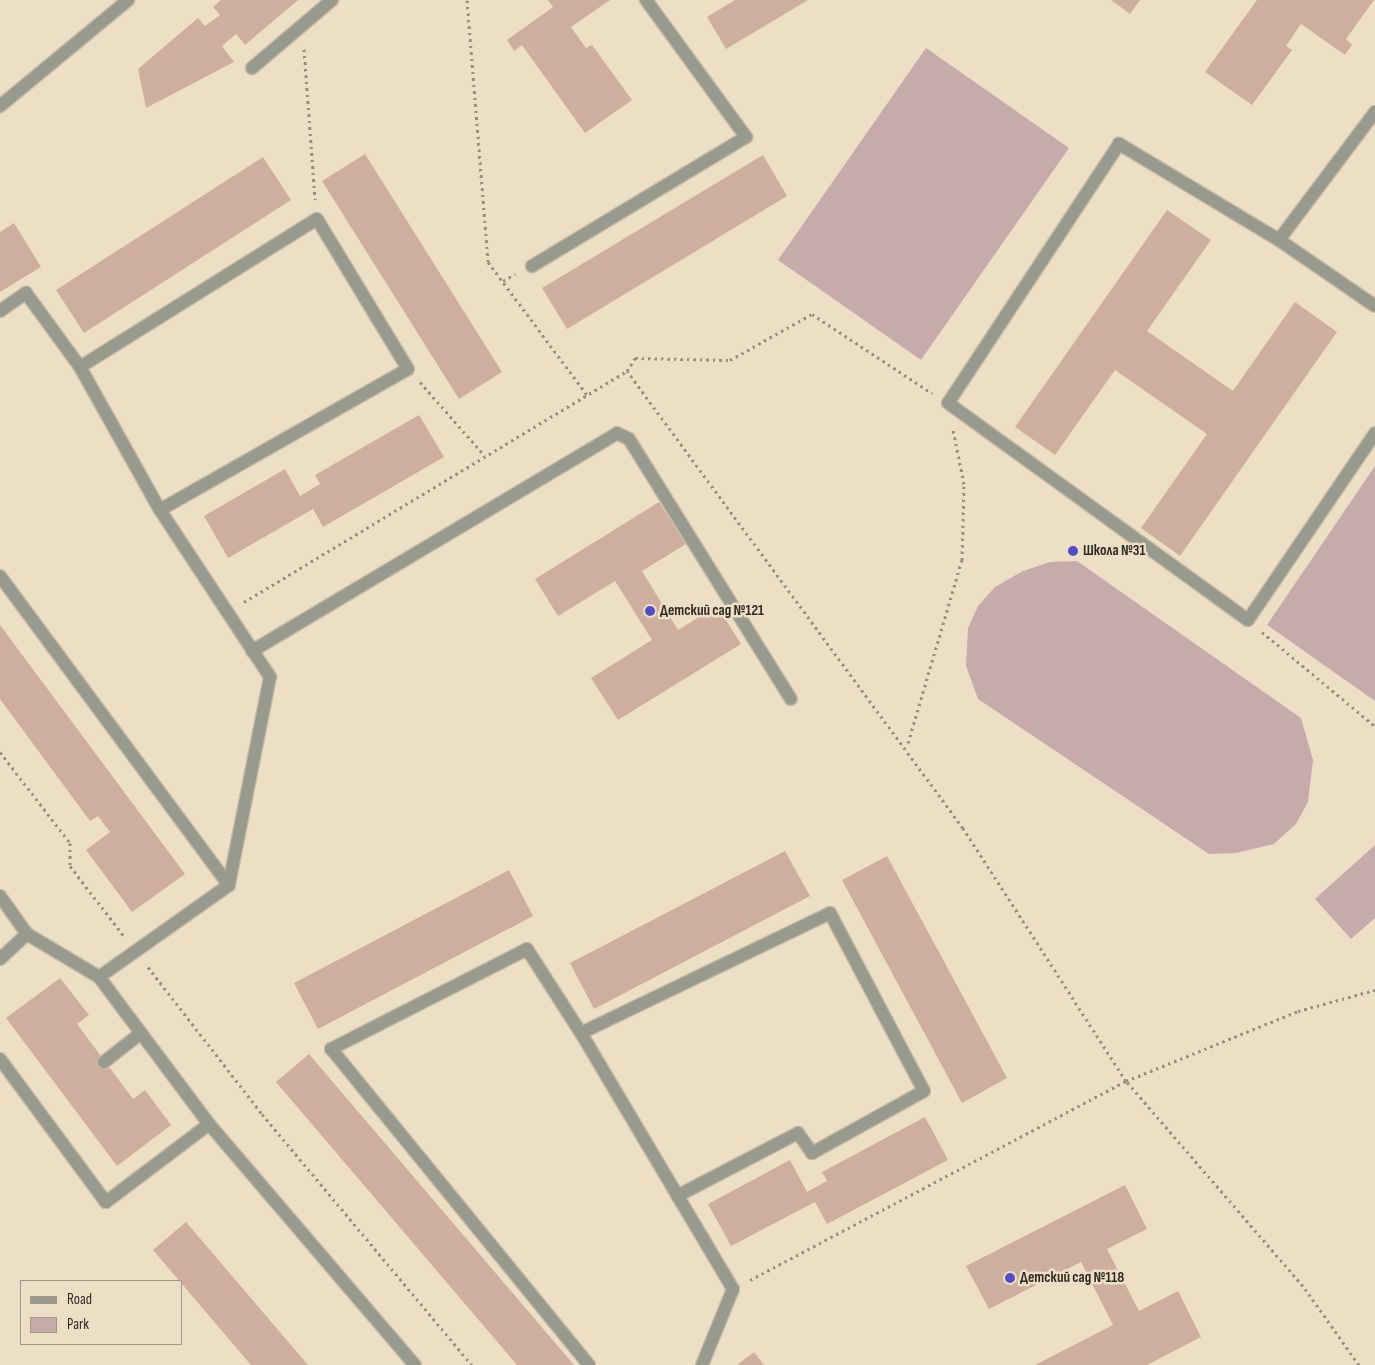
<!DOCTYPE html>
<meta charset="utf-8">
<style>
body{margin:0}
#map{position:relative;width:1375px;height:1365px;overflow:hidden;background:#eddfc6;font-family:"Sofia Sans Condensed",sans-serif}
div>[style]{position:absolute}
.green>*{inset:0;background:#c7abab}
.building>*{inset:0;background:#ceaf9d}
.path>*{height:3px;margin-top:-1.5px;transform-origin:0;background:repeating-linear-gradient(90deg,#988e7c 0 2.5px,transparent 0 6.5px)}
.roads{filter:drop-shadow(1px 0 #c7bba5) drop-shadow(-1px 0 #c7bba5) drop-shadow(0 1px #c7bba5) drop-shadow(0 -1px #c7bba5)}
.minor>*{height:12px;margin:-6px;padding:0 6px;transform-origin:6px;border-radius:6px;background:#979a8c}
.dots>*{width:14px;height:14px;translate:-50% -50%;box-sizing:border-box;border:2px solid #eddfc6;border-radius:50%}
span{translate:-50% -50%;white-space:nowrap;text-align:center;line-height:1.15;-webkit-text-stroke:5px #eddfc6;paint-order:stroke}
.poi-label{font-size:15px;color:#2f2a20;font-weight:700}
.left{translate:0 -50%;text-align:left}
.legend{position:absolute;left:20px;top:1280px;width:162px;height:65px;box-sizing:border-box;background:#eddfc6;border:1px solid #a19784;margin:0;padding:6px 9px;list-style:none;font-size:15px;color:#2f2a20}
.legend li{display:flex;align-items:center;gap:10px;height:25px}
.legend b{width:25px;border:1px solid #a19784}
</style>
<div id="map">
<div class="green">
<div style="clip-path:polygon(926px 48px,1069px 148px,921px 360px,778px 260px)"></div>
<div style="clip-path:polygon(1375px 466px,1375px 701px,1267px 625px)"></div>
<div style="clip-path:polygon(1077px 561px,1301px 718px,1313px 760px,1308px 802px,1296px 824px,1274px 844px,1236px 853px,1209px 854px,978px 699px,966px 666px,968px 628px,978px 606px,995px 587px,1023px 571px,1050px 562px)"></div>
<div style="clip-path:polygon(1375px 845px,1375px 918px,1351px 939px,1315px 899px)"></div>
</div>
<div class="building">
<div style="clip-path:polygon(221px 0,298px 0,245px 45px,236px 34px,222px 46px,234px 62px,146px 108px,138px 69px,198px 18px,205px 26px,220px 15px,213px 7px)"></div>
<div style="clip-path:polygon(548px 0,610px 0,571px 27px,586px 48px,592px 45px,632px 100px,585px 133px,522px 45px,514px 51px,507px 40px,553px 7px)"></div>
<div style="clip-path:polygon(735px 0,808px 0,726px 49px,707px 17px)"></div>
<div style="clip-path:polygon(1111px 0,1140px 0,1130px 14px)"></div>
<div style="clip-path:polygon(1257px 0,1374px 0,1346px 39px,1352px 45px,1345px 55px,1301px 24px,1286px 46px,1292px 50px,1252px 105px,1205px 72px)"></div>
<div style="clip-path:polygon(365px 154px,502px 372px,459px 399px,322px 181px)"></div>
<div style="clip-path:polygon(763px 155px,787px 196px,567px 329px,542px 288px)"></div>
<div style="clip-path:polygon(263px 157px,291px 200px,84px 333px,56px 290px)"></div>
<div style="clip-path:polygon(1167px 210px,1211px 240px,1147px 331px,1233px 391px,1295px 302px,1337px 332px,1180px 556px,1141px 528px,1207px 434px,1115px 370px,1055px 455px,1015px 427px)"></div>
<div style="clip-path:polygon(14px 223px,41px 267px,0 292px,0 232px)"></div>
<div style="clip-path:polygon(419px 415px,444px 457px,323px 527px,313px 509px,228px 558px,204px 516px,285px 469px,300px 496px,320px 484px,315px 475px)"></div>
<div style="clip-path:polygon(659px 502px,686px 544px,642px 571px,678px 630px,717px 606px,741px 644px,618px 720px,591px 678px,652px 640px,615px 581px,558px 616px,535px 579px)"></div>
<div style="clip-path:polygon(0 625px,185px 874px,132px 912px,86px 850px,110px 832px,98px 816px,90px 821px,0 699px)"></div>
<div style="clip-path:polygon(785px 851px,810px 896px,594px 1009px,570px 963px)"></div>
<div style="clip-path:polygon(887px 856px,1007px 1078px,962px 1103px,842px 880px)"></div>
<div style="clip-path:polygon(509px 870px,533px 916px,318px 1029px,294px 983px)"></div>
<div style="clip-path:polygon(60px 978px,89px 1015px,77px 1024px,133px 1099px,145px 1090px,171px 1125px,117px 1166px,6px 1018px)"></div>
<div style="clip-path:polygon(309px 1054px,574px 1365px,517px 1365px,276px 1082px)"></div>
<div style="clip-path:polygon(925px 1117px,948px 1160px,827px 1224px,815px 1202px,731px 1246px,708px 1204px,790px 1160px,807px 1192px,827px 1181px,822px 1172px)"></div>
<div style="clip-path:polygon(1125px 1185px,1147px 1229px,1107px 1249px,1139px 1311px,1178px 1291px,1201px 1337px,1147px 1365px,1035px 1365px,1113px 1325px,1081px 1262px,989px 1309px,966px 1266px)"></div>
<div style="clip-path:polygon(186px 1222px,308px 1365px,251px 1365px,153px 1250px)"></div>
<div style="clip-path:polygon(754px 1352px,764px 1365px,739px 1365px,738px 1364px)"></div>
</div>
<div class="path">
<div style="left:467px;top:0;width:263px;rotate:85.4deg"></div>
<div style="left:488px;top:262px;width:166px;rotate:53.3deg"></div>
<div style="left:304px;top:49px;width:151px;rotate:85.8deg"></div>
<div style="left:503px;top:281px;width:14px;rotate:-30deg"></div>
<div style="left:420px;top:382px;width:98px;rotate:48.7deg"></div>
<div style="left:244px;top:602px;width:447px;rotate:-31.1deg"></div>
<div style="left:1262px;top:632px;width:147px;rotate:39.8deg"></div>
<div style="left:908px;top:743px;width:191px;rotate:-73.6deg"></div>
<div style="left:962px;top:560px;width:76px;rotate:-88.5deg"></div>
<div style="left:964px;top:484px;width:55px;rotate:-101.5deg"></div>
<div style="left:0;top:752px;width:115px;rotate:52.4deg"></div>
<div style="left:70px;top:843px;width:23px;rotate:90deg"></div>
<div style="left:70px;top:866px;width:88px;rotate:52.4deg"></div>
<div style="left:148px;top:967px;width:186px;rotate:52.2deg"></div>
<div style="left:262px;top:1114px;width:327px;rotate:50.1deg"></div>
<div style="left:750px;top:1280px;width:425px;rotate:-27.9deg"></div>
<div style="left:1126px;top:1081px;width:301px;rotate:-122.8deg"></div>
<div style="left:963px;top:828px;width:567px;rotate:-126.32deg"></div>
<div style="left:627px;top:371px;width:15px;rotate:-58deg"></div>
<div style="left:635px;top:358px;width:95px;rotate:1.2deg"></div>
<div style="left:730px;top:360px;width:94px;rotate:-29.3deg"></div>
<div style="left:812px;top:314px;width:144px;rotate:33.4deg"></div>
<div style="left:1359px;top:1365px;width:97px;rotate:-125.3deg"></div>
<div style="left:1303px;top:1286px;width:271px;rotate:-130.8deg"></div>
<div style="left:1126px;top:1081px;width:186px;rotate:-22.1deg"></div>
<div style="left:1298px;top:1011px;width:80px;rotate:-15.3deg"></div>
</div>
<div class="roads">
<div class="minor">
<div style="left:252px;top:68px;width:105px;rotate:-40.4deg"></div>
<div style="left:0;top:106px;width:166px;rotate:-39.6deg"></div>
<div style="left:1375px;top:112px;width:160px;rotate:126.9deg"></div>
<div style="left:1279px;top:240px;width:187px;rotate:-149deg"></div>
<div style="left:1119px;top:144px;width:310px;rotate:123.4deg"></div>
<div style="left:948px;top:403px;width:370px;rotate:35.9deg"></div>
<div style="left:1248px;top:620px;width:226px;rotate:-55.8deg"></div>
<div style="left:1279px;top:240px;width:116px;rotate:34.5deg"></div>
<div style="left:532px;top:266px;width:250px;rotate:-31.1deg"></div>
<div style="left:746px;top:137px;width:170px;rotate:-126.1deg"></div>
<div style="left:0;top:311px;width:32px;rotate:-35deg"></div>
<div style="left:26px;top:293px;width:92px;rotate:53.9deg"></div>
<div style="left:80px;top:367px;width:164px;rotate:60.8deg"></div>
<div style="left:160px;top:510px;width:200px;rotate:56.6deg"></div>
<div style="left:270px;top:677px;width:212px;rotate:101.2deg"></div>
<div style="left:229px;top:885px;width:159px;rotate:144.7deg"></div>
<div style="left:80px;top:367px;width:279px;rotate:-32deg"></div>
<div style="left:317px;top:219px;width:175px;rotate:58.8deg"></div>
<div style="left:408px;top:369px;width:285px;rotate:150.4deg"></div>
<div style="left:0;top:576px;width:385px;rotate:53.5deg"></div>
<div style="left:252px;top:651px;width:425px;rotate:-30.8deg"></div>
<div style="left:617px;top:433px;width:13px;rotate:27deg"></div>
<div style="left:629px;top:439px;width:306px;rotate:58.1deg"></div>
<div style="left:0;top:896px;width:47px;rotate:54.6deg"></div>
<div style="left:27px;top:934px;width:84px;rotate:30.8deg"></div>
<div style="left:99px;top:977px;width:184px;rotate:53.2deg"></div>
<div style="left:209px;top:1124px;width:317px;rotate:49.5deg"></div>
<div style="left:0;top:959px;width:37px;rotate:-43deg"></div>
<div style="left:581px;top:1033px;width:298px;rotate:59.3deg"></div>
<div style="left:733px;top:1289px;width:82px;rotate:112.2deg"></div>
<div style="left:0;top:1059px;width:178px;rotate:53.5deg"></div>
<div style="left:106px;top:1202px;width:129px;rotate:-37.1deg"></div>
<div style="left:104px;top:1062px;width:47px;rotate:-38.1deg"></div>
<div style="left:589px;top:1365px;width:408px;rotate:-129.2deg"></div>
<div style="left:331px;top:1049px;width:220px;rotate:-27deg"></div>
<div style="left:527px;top:949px;width:100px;rotate:57.3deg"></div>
<div style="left:581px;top:1033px;width:276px;rotate:-25.7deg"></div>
<div style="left:830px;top:913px;width:201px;rotate:62.2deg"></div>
<div style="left:924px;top:1091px;width:128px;rotate:151deg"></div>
<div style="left:812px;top:1153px;width:24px;rotate:-125deg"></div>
<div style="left:798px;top:1133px;width:136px;rotate:152.5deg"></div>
</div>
</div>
<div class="dots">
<div style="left:1073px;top:551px;background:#534dc5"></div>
<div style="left:650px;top:611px;background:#534dc5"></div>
<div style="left:1010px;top:1278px;background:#534dc5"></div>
</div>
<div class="poi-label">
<span class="left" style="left:1083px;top:551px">Школа №31</span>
<span class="left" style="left:660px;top:611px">Детский сад №121</span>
<span class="left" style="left:1020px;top:1278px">Детский сад №118</span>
</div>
<ul class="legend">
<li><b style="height:6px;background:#979a8c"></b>Road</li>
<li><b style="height:14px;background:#c7abab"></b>Park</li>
</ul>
</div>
